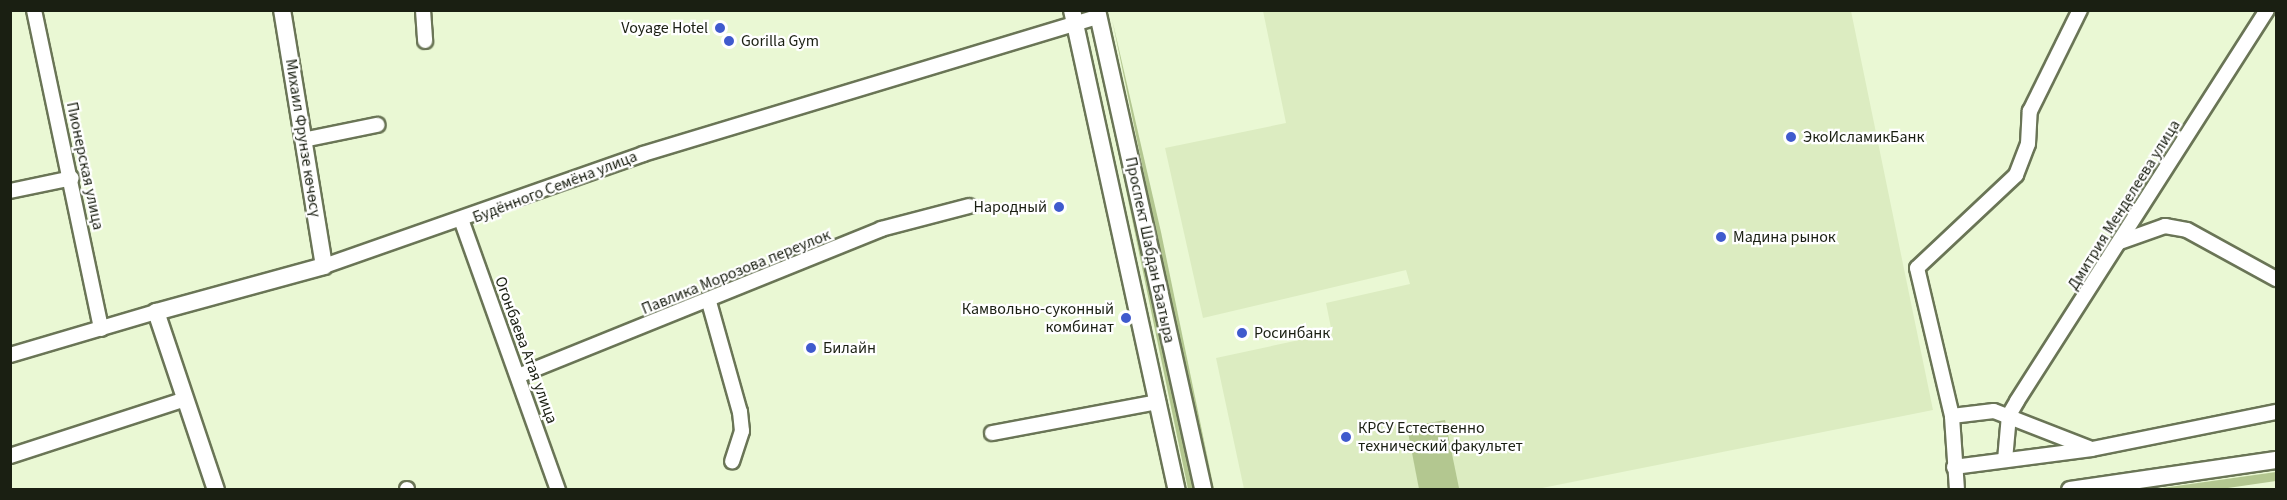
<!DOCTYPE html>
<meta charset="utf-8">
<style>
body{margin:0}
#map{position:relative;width:2287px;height:500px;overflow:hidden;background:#eaf8d4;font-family:"Source Sans 3",sans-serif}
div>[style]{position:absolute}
.built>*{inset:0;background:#dcecc1}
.green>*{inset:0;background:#b3c790}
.roads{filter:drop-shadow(2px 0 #6a7556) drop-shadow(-2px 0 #6a7556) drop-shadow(0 2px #6a7556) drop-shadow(0 -2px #6a7556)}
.minor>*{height:14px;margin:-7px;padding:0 7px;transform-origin:7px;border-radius:7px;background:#fff}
.major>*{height:16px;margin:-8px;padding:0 8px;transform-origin:8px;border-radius:8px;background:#fff}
.dots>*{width:16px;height:16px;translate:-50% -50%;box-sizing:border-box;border:3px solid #fff;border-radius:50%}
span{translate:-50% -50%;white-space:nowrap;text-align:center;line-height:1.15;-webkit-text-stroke:4.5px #fff;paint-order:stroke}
.poi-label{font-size:16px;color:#1a1f12}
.right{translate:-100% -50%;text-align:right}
.left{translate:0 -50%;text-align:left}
.street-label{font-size:16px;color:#1a1f12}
.frame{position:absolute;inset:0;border:12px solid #1a1f12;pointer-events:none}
</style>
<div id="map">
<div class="built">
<div style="clip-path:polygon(1263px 11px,1851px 11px,1933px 410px,1537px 489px,1244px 489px,1216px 358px,1332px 333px,1326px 303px,1410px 284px,1406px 270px,1203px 318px,1165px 148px,1286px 123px)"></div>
</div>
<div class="green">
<div style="clip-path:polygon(1112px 19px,1161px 232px,1214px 489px,1209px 489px)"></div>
<div style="clip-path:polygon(1092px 26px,1141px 238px,1193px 489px,1188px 489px)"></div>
<div style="clip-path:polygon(1445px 420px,1459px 488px,1419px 489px,1407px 427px)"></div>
<div style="clip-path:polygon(2276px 472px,2276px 481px,2221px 489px,2155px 489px)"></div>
</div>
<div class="roads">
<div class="minor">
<div style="left:34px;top:10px;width:326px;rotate:78.1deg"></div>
<div style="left:423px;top:10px;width:31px;rotate:86deg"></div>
<div style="left:303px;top:140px;width:76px;rotate:-11.5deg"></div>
<div style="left:10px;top:191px;width:63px;rotate:-11.8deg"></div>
<div style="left:462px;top:222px;width:285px;rotate:70.3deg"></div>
<div style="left:2120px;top:242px;width:48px;rotate:-19.6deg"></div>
<div style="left:2165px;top:226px;width:22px;rotate:10deg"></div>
<div style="left:2187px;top:230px;width:102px;rotate:28.8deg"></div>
<div style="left:324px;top:266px;width:338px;rotate:-19.3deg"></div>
<div style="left:643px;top:154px;width:475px;rotate:-16.8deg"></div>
<div style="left:709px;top:302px;width:114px;rotate:74.3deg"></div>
<div style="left:740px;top:412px;width:19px;rotate:84deg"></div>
<div style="left:742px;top:431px;width:32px;rotate:108deg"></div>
<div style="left:10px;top:355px;width:152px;rotate:-16.4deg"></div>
<div style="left:518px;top:376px;width:392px;rotate:-22deg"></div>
<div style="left:881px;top:229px;width:91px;rotate:-14.6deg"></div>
<div style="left:1952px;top:416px;width:42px;rotate:-6.8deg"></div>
<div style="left:1994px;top:411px;width:102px;rotate:21.3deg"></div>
<div style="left:992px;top:433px;width:169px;rotate:-10.6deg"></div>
<div style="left:10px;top:456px;width:181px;rotate:-18deg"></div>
<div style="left:2005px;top:460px;width:45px;rotate:-84.9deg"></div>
<div style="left:2009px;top:415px;width:16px;rotate:-60deg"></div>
<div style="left:2017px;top:401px;width:464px;rotate:-57.4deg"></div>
<div style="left:1954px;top:467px;width:139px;rotate:-7.4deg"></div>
<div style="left:2092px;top:449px;width:188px;rotate:-11.4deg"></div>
<div style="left:407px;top:489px;width:1px;rotate:90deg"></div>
<div style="left:1957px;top:490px;width:74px;rotate:-93.9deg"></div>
<div style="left:1952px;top:416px;width:152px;rotate:-103.3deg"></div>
<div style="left:1917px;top:268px;width:136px;rotate:-43.2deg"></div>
<div style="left:2016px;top:175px;width:33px;rotate:-69deg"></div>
<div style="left:2028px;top:144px;width:33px;rotate:-87deg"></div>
<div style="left:2030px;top:111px;width:113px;rotate:-63.7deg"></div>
</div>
<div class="major">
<div style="left:1072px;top:10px;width:491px;rotate:77.7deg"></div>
<div style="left:1097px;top:10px;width:492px;rotate:77.5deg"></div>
<div style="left:216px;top:490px;width:188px;rotate:-108.6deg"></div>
<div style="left:156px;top:312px;width:174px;rotate:-15.3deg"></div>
<div style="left:324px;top:266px;width:259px;rotate:-99.3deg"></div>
<div style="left:2070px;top:490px;width:208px;rotate:-8.3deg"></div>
</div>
</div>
<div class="dots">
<div style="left:720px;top:28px;background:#3f5acd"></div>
<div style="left:729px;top:41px;background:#3f5acd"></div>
<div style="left:1791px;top:137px;background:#3f5acd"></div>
<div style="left:1059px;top:207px;background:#3f5acd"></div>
<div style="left:1721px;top:237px;background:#3f5acd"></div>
<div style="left:1126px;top:318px;background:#3f5acd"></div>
<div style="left:1242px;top:333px;background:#3f5acd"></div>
<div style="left:811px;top:348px;background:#3f5acd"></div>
<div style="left:1346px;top:437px;background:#3f5acd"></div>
</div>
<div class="poi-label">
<span class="right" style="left:708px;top:28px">Voyage Hotel</span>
<span class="left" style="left:741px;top:41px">Gorilla Gym</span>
<span class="left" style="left:1803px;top:137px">ЭкоИсламикБанк</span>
<span class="right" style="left:1047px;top:207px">Народный</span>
<span class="left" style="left:1733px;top:237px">Мадина рынок</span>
<span class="right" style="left:1114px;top:318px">Камвольно-суконный<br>комбинат</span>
<span class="left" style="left:1254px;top:333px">Росинбанк</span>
<span class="left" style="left:823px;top:348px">Билайн</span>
<span class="left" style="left:1358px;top:437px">КРСУ Естественно<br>технический факультет</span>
</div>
<div class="street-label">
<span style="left:303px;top:138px;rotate:81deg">Михаил Фрунзе көчөсү</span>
<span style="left:85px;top:166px;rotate:78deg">Пионерская улица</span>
<span style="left:555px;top:187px;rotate:-21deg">Будённого Семёна улица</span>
<span style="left:2124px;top:205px;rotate:-58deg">Дмитрия Менделеева улица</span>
<span style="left:1150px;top:250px;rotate:78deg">Проспект Шабдан Баатыра</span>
<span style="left:736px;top:272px;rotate:-22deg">Павлика Морозова переулок</span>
<span style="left:526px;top:350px;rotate:70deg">Огонбаева Атая улица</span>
</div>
<div class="frame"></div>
</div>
